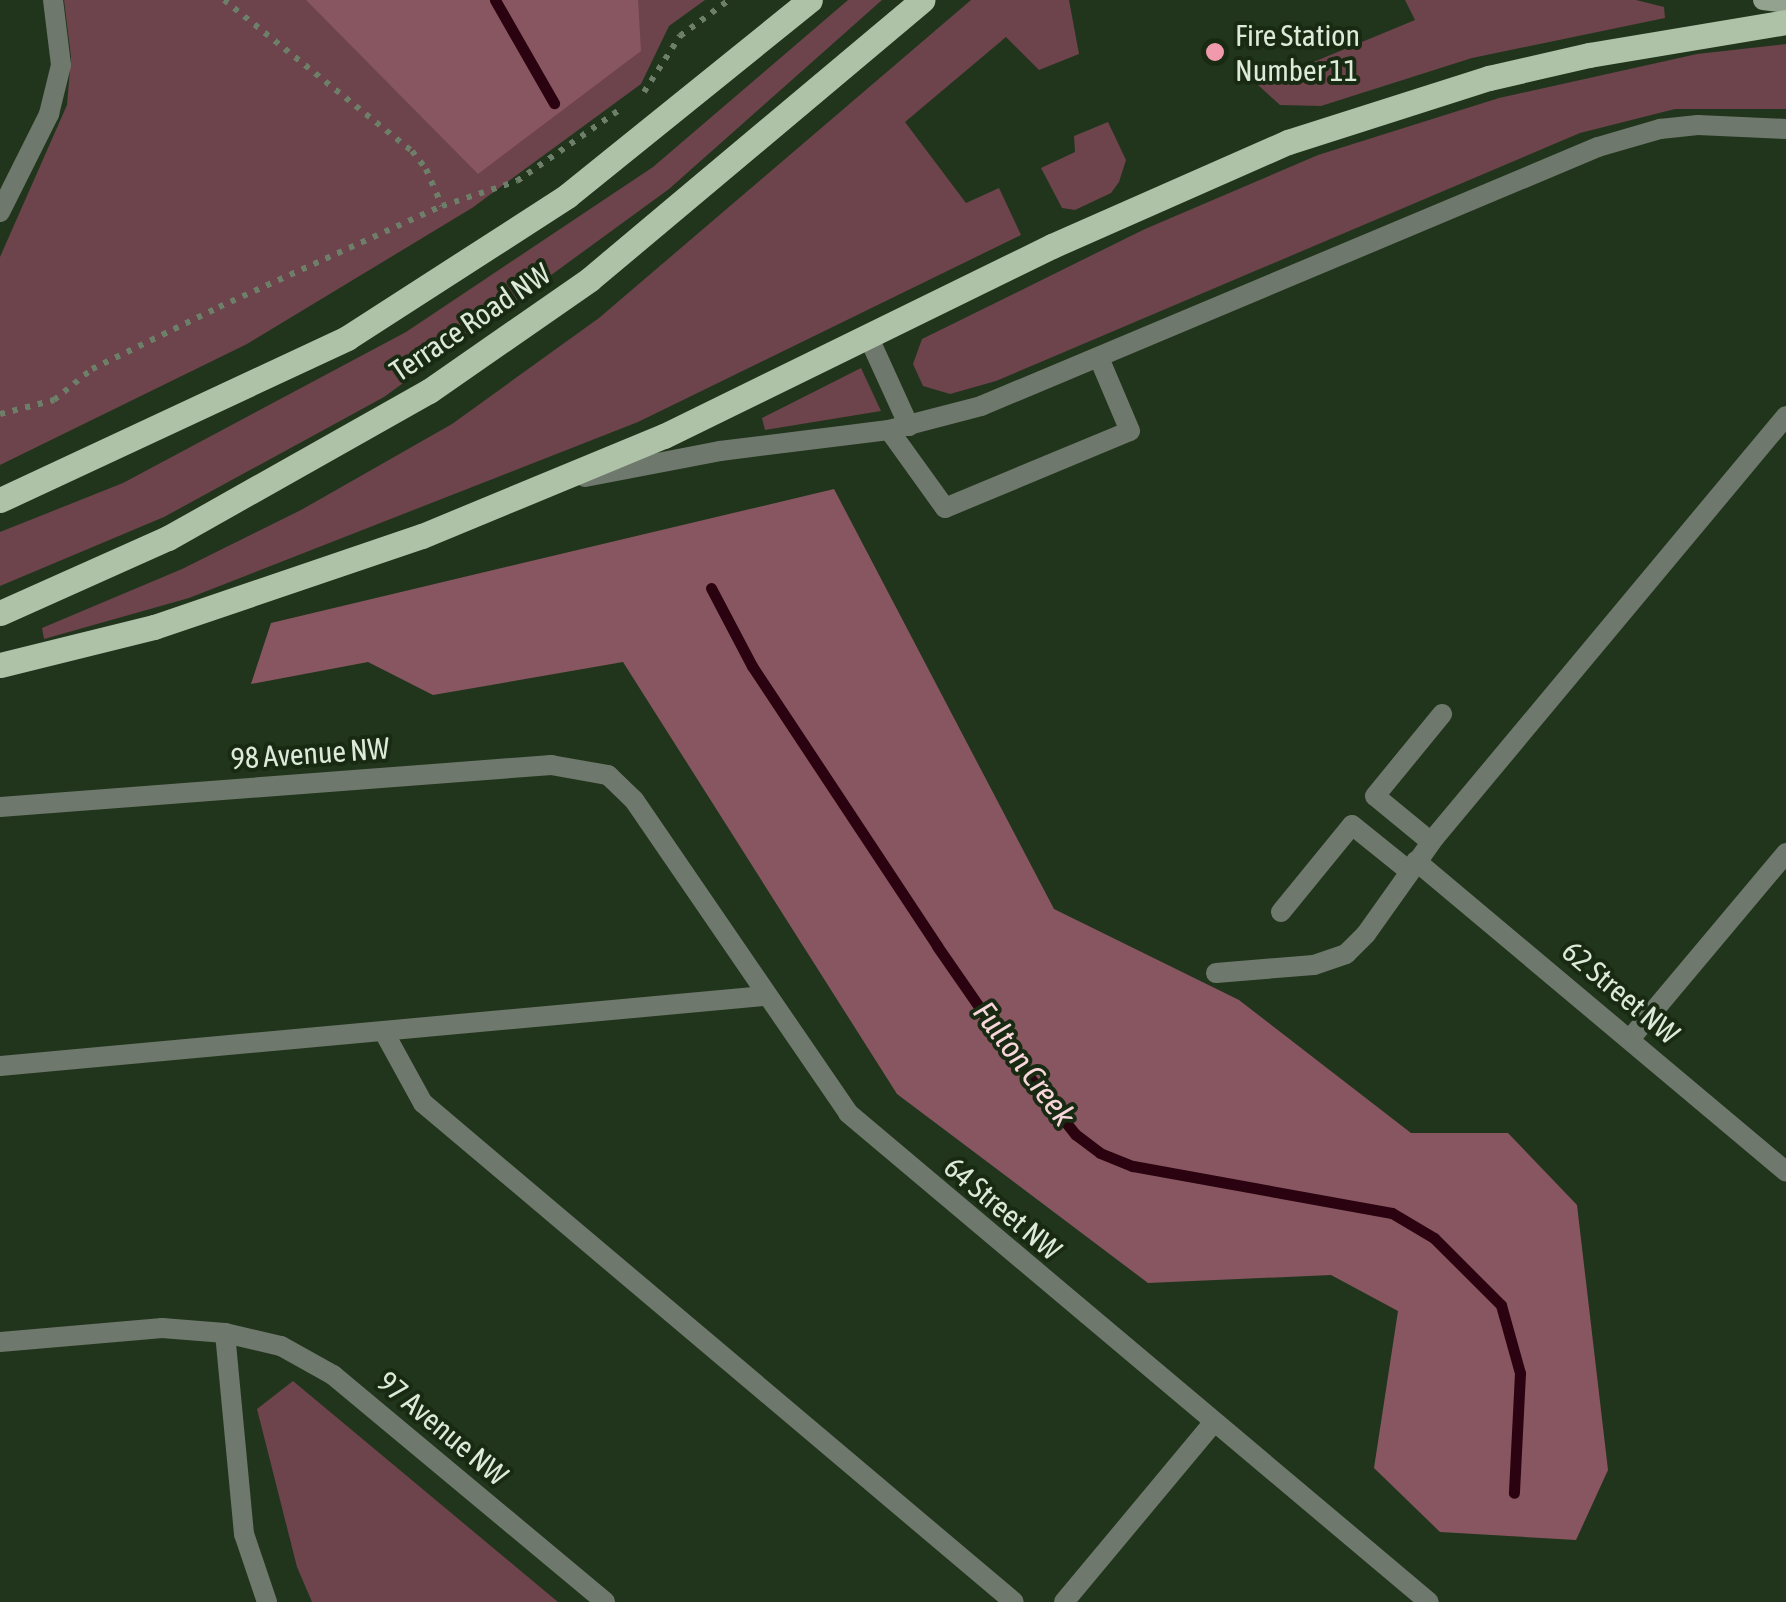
<!DOCTYPE html>
<style>
body{margin:0}
#map{position:relative;width:1786px;height:1602px;overflow:hidden;background:#21351c;font-family:"Asap Condensed",sans-serif}
div>[style]{position:absolute}
.green>*{inset:0;background:#6d434c}
.forest>*{inset:0;background:#885661}
.stream>*{height:11px;margin:-5.5px;padding:0 5.5px;transform-origin:5.5px;border-radius:5.5px;background:#2b0310}
.path>*{height:6px;margin-top:-3px;transform-origin:0;background:repeating-linear-gradient(90deg,#6e7f69 0 5px,transparent 0 13px)}
.lane>*{height:20px;margin:-10px;padding:0 10px;transform-origin:10px;border-radius:10px;background:#6f786c}
.street>*{height:20px;margin:-10px;padding:0 10px;transform-origin:10px;border-radius:10px;background:#6f786c}
.secondary>*{height:20px;margin:-10px;padding:0 10px;transform-origin:10px;border-radius:10px;background:#92a28e}
.primary>*{height:25px;margin:-12.5px;padding:0 12.5px;transform-origin:12.5px;border-radius:12.5px;background:#aec2a8}
.dots>*{width:28px;height:28px;translate:-50% -50%;box-sizing:border-box;border:5px solid #182a12;border-radius:50%}
span{translate:-50% -50%;white-space:nowrap;text-align:center;line-height:1.15;-webkit-text-stroke:8px #182a12;paint-order:stroke}
.poi-label{font-size:30px;color:#dde9d9}
.left{translate:0 -50%;text-align:left}
.street-label{font-size:30px;color:#dde9d9}
.water-label{font-size:32px;color:#f9d6dc;font-style:italic}
</style>
<div id="map">
<div class="green">
<div style="clip-path:polygon(64px 0,705px 0,669px 26px,641px 84px,472px 208px,247px 344px,0 465px,0 257px,67px 105px,71px 57px)"></div>
<div style="clip-path:polygon(848px 0,882px 0,669px 189px,384px 397px,164px 517px,0 586px,0 532px,123px 483px,406px 332px,653px 167px)"></div>
<div style="clip-path:polygon(971px 0,1069px 0,1079px 54px,1039px 70px,1006px 37px,905px 122px,966px 203px,999px 188px,1021px 235px,638px 422px,189px 598px,44px 639px,42px 628px,182px 569px,301px 510px,452px 424px,599px 318px)"></div>
<div style="clip-path:polygon(1405px 0,1636px 0,1664px 7px,1665px 18px,1472px 58px,1321px 106px,1280px 105px,1258px 85px,1415px 20px)"></div>
<div style="clip-path:polygon(1786px 44px,1786px 109px,1675px 109px,1580px 133px,996px 381px,950px 394px,923px 386px,913px 364px,922px 339px,1145px 229px,1318px 155px,1499px 98px,1697px 54px)"></div>
<div style="clip-path:polygon(1108px 122px,1126px 160px,1119px 182px,1111px 193px,1075px 210px,1062px 208px,1041px 168px,1075px 152px,1074px 136px)"></div>
<div style="clip-path:polygon(861px 368px,881px 411px,765px 430px,762px 418px)"></div>
<div style="clip-path:polygon(293px 1381px,558px 1602px,312px 1602px,297px 1567px,257px 1409px)"></div>
</div>
<div class="forest">
<div style="clip-path:polygon(306px 0,638px 0,641px 51px,478px 174px)"></div>
<div style="clip-path:polygon(834px 489px,1054px 909px,1239px 1000px,1411px 1133px,1508px 1133px,1577px 1205px,1608px 1470px,1576px 1540px,1440px 1532px,1374px 1468px,1398px 1311px,1331px 1275px,1148px 1283px,897px 1094px,623px 662px,433px 695px,368px 662px,251px 684px,271px 623px)"></div>
</div>
<div class="stream">
<div style="left:495px;top:0;width:119px;rotate:60.2deg"></div>
<div style="left:711px;top:588px;width:88px;rotate:62.3deg"></div>
<div style="left:752px;top:666px;width:336px;rotate:56.5deg"></div>
<div style="left:937px;top:946px;width:139px;rotate:55.3deg"></div>
<div style="left:1016px;top:1060px;width:95px;rotate:51.4deg"></div>
<div style="left:1075px;top:1134px;width:31px;rotate:37deg"></div>
<div style="left:1100px;top:1153px;width:35px;rotate:22deg"></div>
<div style="left:1133px;top:1166px;width:263px;rotate:10.3deg"></div>
<div style="left:1392px;top:1213px;width:49px;rotate:30.8deg"></div>
<div style="left:1434px;top:1238px;width:95px;rotate:45deg"></div>
<div style="left:1501px;top:1305px;width:71px;rotate:74.4deg"></div>
<div style="left:1520px;top:1373px;width:120px;rotate:92.9deg"></div>
</div>
<div class="path">
<div style="left:224px;top:0;width:241px;rotate:38.8deg"></div>
<div style="left:412px;top:151px;width:23px;rotate:52deg"></div>
<div style="left:426px;top:169px;width:40px;rotate:66.6deg"></div>
<div style="left:644px;top:92px;width:67px;rotate:-57.3deg"></div>
<div style="left:680px;top:36px;width:61px;rotate:-36.3deg"></div>
<div style="left:0;top:414px;width:56px;rotate:-14.5deg"></div>
<div style="left:54px;top:400px;width:49px;rotate:-39.2deg"></div>
<div style="left:92px;top:369px;width:141px;rotate:-26deg"></div>
<div style="left:219px;top:307px;width:245px;rotate:-24.4deg"></div>
<div style="left:442px;top:206px;width:79px;rotate:-18.4deg"></div>
<div style="left:517px;top:181px;width:128px;rotate:-34.8deg"></div>
</div>
<div class="lane">
<div style="left:868px;top:336px;width:99px;rotate:65.5deg"></div>
<div style="left:889px;top:430px;width:96px;rotate:54.3deg"></div>
<div style="left:945px;top:508px;width:200px;rotate:-22.6deg"></div>
<div style="left:1130px;top:431px;width:79px;rotate:-113deg"></div>
<div style="left:585px;top:477px;width:137px;rotate:-10.9deg"></div>
<div style="left:720px;top:451px;width:170px;rotate:-7.1deg"></div>
<div style="left:889px;top:430px;width:95px;rotate:-14.6deg"></div>
<div style="left:981px;top:406px;width:669px;rotate:-22.77deg"></div>
<div style="left:1598px;top:147px;width:65px;rotate:-16.2deg"></div>
<div style="left:1660px;top:129px;width:38px;rotate:-6deg"></div>
<div style="left:1698px;top:125px;width:88px;rotate:2.6deg"></div>
<div style="left:1431px;top:842px;width:72px;rotate:-140.6deg"></div>
<div style="left:1375px;top:796px;width:106px;rotate:-50.7deg"></div>
<div style="left:1281px;top:912px;width:112px;rotate:-50.8deg"></div>
<div style="left:1352px;top:825px;width:73px;rotate:38.9deg"></div>
<div style="left:1216px;top:973px;width:98px;rotate:-4.7deg"></div>
<div style="left:1314px;top:965px;width:34px;rotate:-19deg"></div>
<div style="left:1346px;top:954px;width:28px;rotate:-45deg"></div>
<div style="left:1366px;top:934px;width:119px;rotate:-54.6deg"></div>
<div style="left:1435px;top:837px;width:548px;rotate:-50.18deg"></div>
<div style="left:385px;top:1034px;width:79px;rotate:61.2deg"></div>
<div style="left:423px;top:1103px;width:773px;rotate:40.18deg"></div>
<div style="left:0;top:1066px;width:768px;rotate:-5.23deg"></div>
</div>
<div class="street">
<div style="left:0;top:212px;width:110px;rotate:-63.4deg"></div>
<div style="left:49px;top:114px;width:50px;rotate:-76.2deg"></div>
<div style="left:61px;top:65px;width:65px;rotate:-97deg"></div>
<div style="left:0;top:807px;width:553px;rotate:-4.36deg"></div>
<div style="left:551px;top:765px;width:58px;rotate:10deg"></div>
<div style="left:608px;top:775px;width:36px;rotate:44deg"></div>
<div style="left:634px;top:800px;width:379px;rotate:55.6deg"></div>
<div style="left:848px;top:1113px;width:759px;rotate:40.09deg"></div>
<div style="left:1416px;top:861px;width:483px;rotate:40deg"></div>
<div style="left:1630px;top:1039px;width:243px;rotate:-50deg"></div>
<div style="left:225px;top:1333px;width:202px;rotate:84.6deg"></div>
<div style="left:244px;top:1534px;width:72px;rotate:71.3deg"></div>
<div style="left:0;top:1342px;width:163px;rotate:-4.9deg"></div>
<div style="left:162px;top:1328px;width:63px;rotate:4.5deg"></div>
<div style="left:225px;top:1333px;width:57px;rotate:13.1deg"></div>
<div style="left:281px;top:1346px;width:60px;rotate:29.1deg"></div>
<div style="left:333px;top:1375px;width:354px;rotate:39.8deg"></div>
<div style="left:1064px;top:1602px;width:233px;rotate:-50.2deg"></div>
</div>
<div class="secondary">
<div style="left:1763px;top:0;width:23px;rotate:7deg"></div>
</div>
<div class="primary">
<div style="left:0;top:500px;width:383px;rotate:-25deg"></div>
<div style="left:347px;top:338px;width:262px;rotate:-32.8deg"></div>
<div style="left:567px;top:196px;width:312px;rotate:-38.9deg"></div>
<div style="left:0;top:613px;width:184px;rotate:-24.1deg"></div>
<div style="left:168px;top:538px;width:300px;rotate:-29.4deg"></div>
<div style="left:429px;top:391px;width:196px;rotate:-34.8deg"></div>
<div style="left:590px;top:279px;width:434px;rotate:-40deg"></div>
<div style="left:0;top:665px;width:159px;rotate:-13.9deg"></div>
<div style="left:154px;top:627px;width:283px;rotate:-18.8deg"></div>
<div style="left:422px;top:536px;width:262px;rotate:-22.5deg"></div>
<div style="left:664px;top:436px;width:432px;rotate:-26.1deg"></div>
<div style="left:1052px;top:246px;width:258px;rotate:-23.8deg"></div>
<div style="left:1288px;top:142px;width:211px;rotate:-17.7deg"></div>
<div style="left:1489px;top:78px;width:103px;rotate:-13deg"></div>
<div style="left:1589px;top:55px;width:200px;rotate:-9.5deg"></div>
</div>
<div class="dots">
<div style="left:1215px;top:52px;background:#f29aad"></div>
</div>
<div class="poi-label">
<span class="left" style="left:1235px;top:52px">Fire Station<br>Number 11</span>
</div>
<div class="street-label">
<span style="left:470px;top:322px;rotate:-34deg">Terrace Road NW</span>
<span style="left:310px;top:753px;rotate:-4deg">98 Avenue NW</span>
<span style="left:1621px;top:992px;rotate:40deg">62 Street NW</span>
<span style="left:1003px;top:1208px;rotate:40deg">64 Street NW</span>
<span style="left:443px;top:1428px;rotate:40deg">97 Avenue NW</span>
</div>
<div class="water-label">
<span style="left:1024px;top:1064px;rotate:53deg">Fulton Creek</span>
</div>
</div>
